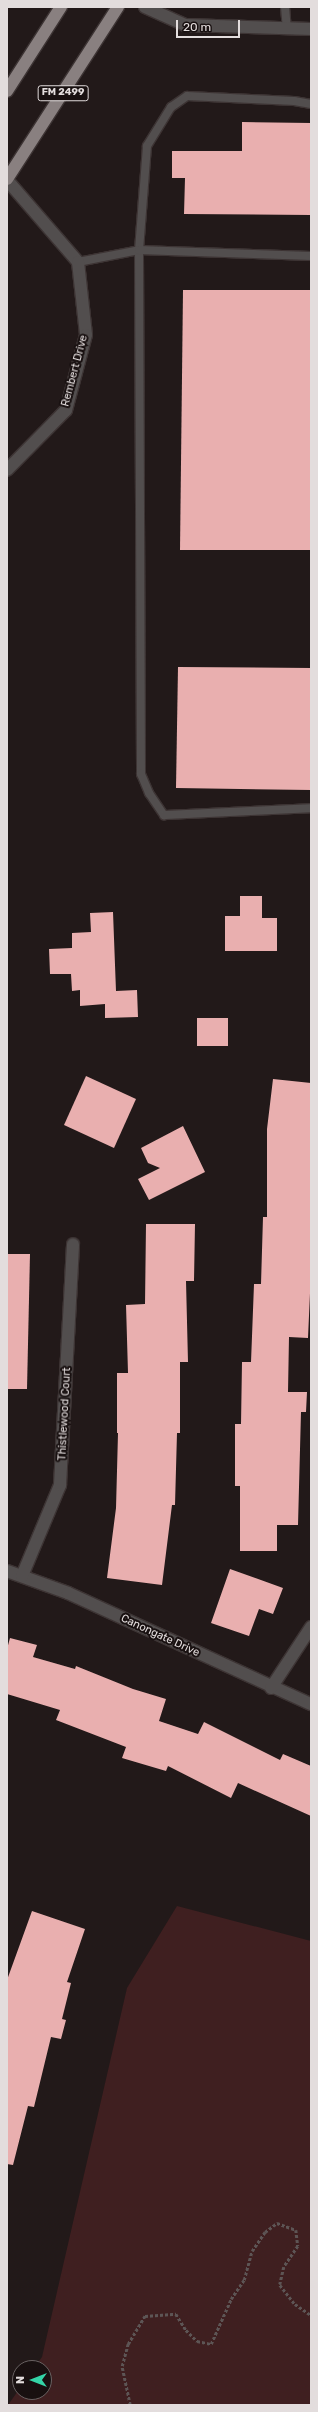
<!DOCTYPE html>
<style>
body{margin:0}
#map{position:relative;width:318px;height:2412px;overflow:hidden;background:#221919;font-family:Rubik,sans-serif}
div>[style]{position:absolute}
.green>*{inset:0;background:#3f1f20}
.building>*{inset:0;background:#e9afaf}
.path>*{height:2.5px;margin-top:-1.25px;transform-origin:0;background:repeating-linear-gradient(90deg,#5d5555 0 3px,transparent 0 5px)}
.roads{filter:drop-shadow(1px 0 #3d3434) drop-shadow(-1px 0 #3d3434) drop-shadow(0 1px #3d3434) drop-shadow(0 -1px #3d3434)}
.lane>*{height:8px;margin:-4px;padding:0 4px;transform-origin:4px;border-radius:4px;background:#524e4e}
.street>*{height:12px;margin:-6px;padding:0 6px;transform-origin:6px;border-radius:6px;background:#524e4e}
.primary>*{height:12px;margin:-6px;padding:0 6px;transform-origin:6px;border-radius:6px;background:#898080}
span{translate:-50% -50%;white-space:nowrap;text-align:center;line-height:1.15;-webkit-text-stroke:4px #181010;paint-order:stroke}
.shield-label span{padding:1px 3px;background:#181010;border:1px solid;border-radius:3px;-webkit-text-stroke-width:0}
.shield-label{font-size:10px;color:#e3dddd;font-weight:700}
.street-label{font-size:11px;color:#e3dddd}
.frame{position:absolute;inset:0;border:8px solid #e3dddd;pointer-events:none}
.north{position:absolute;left:12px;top:2360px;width:40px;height:40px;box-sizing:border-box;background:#181010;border:1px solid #696262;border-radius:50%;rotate:270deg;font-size:11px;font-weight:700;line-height:16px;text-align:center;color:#e3dddd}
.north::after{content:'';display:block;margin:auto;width:14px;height:18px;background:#34d4a7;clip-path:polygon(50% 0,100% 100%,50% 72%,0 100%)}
.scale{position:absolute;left:176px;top:20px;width:64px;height:18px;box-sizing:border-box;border:2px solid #e3dddd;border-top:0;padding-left:5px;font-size:12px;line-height:14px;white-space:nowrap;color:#e3dddd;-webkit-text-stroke:3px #181010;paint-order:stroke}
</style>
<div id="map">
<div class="green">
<div style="clip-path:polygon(177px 1906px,311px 1941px,311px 2405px,8px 2405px,20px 2388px,20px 2392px,44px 2392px,44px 2368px,34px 2368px,42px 2357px,127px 1988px)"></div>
</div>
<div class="building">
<div style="clip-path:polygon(242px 122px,311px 123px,311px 215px,184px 214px,185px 178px,172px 178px,172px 151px,242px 151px)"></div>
<div style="clip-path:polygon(183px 290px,311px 290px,311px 550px,180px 550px)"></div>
<div style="clip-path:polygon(178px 667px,311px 668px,311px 790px,176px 788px)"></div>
<div style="clip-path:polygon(240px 896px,262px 896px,262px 918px,277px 918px,277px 951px,225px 951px,225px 916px,240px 916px)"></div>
<div style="clip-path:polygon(113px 912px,116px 991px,137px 990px,138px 1017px,105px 1018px,105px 1004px,80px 1006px,80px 990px,72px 991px,71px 974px,50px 974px,49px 949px,72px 948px,72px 933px,91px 932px,90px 913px)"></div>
<div style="clip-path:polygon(197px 1018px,228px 1018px,228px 1046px,197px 1046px)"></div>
<div style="clip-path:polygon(86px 1076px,136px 1099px,114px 1148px,64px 1125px)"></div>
<div style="clip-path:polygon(273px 1079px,311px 1083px,311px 1271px,308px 1338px,289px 1337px,288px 1392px,307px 1392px,306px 1412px,301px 1412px,298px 1525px,277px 1525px,277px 1551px,240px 1551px,240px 1486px,235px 1486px,235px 1424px,241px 1424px,242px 1362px,251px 1362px,254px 1284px,261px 1284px,263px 1217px,267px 1217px,267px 1129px)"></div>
<div style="clip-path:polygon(183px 1126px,205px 1172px,149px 1200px,138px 1179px,160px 1168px,148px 1163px,141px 1148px)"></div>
<div style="clip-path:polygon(146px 1224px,195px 1224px,194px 1281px,186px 1281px,188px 1362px,180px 1362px,180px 1433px,177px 1433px,175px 1505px,172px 1505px,162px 1585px,107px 1578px,116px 1508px,118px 1433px,117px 1433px,117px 1373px,128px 1373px,126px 1305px,145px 1304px)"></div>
<div style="clip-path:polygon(7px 1254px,30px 1254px,27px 1389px,7px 1389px)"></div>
<div style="clip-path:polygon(230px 1569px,283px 1588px,273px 1614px,259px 1609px,249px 1636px,211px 1623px)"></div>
<div style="clip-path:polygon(10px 1638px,37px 1645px,33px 1657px,75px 1669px,76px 1666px,133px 1689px,166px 1699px,159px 1721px,198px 1734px,204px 1722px,280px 1760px,283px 1754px,311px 1766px,311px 1816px,238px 1783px,231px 1798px,168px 1766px,166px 1771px,122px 1758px,126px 1747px,56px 1720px,60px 1710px,7px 1694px,7px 1649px)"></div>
<div style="clip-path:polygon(32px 1911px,85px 1929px,67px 1982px,71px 1983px,62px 2019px,66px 2020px,61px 2039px,51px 2037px,34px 2107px,28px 2106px,13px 2165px,7px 2164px,7px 1980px)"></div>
</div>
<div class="path">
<div style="left:130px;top:2405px;width:40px;rotate:-102deg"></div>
<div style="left:122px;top:2366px;width:23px;rotate:-75deg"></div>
<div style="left:128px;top:2344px;width:33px;rotate:-59deg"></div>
<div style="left:145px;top:2316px;width:31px;rotate:-4deg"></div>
<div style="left:176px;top:2314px;width:19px;rotate:58deg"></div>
<div style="left:186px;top:2330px;width:16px;rotate:45deg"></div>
<div style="left:197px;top:2341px;width:14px;rotate:12deg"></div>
<div style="left:211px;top:2344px;width:49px;rotate:-66deg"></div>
<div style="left:231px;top:2299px;width:23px;rotate:-56deg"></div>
<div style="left:244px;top:2280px;width:30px;rotate:-75deg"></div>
<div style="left:252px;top:2251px;width:23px;rotate:-56deg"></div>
<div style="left:265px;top:2232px;width:15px;rotate:-37deg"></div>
<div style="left:277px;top:2223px;width:20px;rotate:20deg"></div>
<div style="left:296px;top:2230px;width:16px;rotate:83deg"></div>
<div style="left:298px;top:2246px;width:25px;rotate:124deg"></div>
<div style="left:284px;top:2267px;width:18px;rotate:103deg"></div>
<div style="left:280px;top:2285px;width:24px;rotate:52deg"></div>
<div style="left:295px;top:2304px;width:19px;rotate:35deg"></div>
</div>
<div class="roads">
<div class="lane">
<div style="left:285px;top:7px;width:21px;rotate:85deg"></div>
<div style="left:311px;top:104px;width:17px;rotate:-170deg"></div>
<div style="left:294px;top:101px;width:107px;rotate:-177.3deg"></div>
<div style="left:187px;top:96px;width:19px;rotate:145deg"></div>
<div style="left:171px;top:107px;width:46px;rotate:121.6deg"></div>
<div style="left:147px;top:146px;width:104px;rotate:94.4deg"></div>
<div style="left:139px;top:250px;width:524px;rotate:89.78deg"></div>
<div style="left:141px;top:774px;width:21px;rotate:67deg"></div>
<div style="left:149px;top:793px;width:27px;rotate:56deg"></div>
<div style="left:164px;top:815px;width:147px;rotate:-2.7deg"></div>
<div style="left:78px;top:262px;width:62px;rotate:-11.1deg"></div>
<div style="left:139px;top:250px;width:172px;rotate:2deg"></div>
</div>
<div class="street">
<div style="left:145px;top:7px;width:44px;rotate:24.2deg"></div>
<div style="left:185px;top:25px;width:126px;rotate:1.8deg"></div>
<div style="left:7px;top:180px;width:108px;rotate:49.1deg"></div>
<div style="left:78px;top:262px;width:73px;rotate:83.7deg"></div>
<div style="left:86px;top:335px;width:78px;rotate:104.9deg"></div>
<div style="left:66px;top:410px;width:84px;rotate:134.5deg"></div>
<div style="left:7px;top:1571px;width:65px;rotate:19.8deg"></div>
<div style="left:68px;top:1593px;width:267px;rotate:24.6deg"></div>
<div style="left:22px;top:1576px;width:99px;rotate:-67.3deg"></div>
<div style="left:60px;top:1485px;width:241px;rotate:-86.9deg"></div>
<div style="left:271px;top:1688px;width:73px;rotate:-56.7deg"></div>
</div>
<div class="primary">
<div style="left:7px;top:91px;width:100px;rotate:-57.3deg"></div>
<div style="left:7px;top:179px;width:205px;rotate:-57.2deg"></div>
</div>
</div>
<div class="shield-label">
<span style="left:63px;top:93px">FM 2499</span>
</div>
<div class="street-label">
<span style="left:75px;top:371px;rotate:-75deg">Rembert Drive</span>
<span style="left:65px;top:1414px;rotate:-87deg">Thistlewood Court</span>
<span style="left:160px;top:1636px;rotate:25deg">Canongate Drive</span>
</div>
<div class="frame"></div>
<div class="north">N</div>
<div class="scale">20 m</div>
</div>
